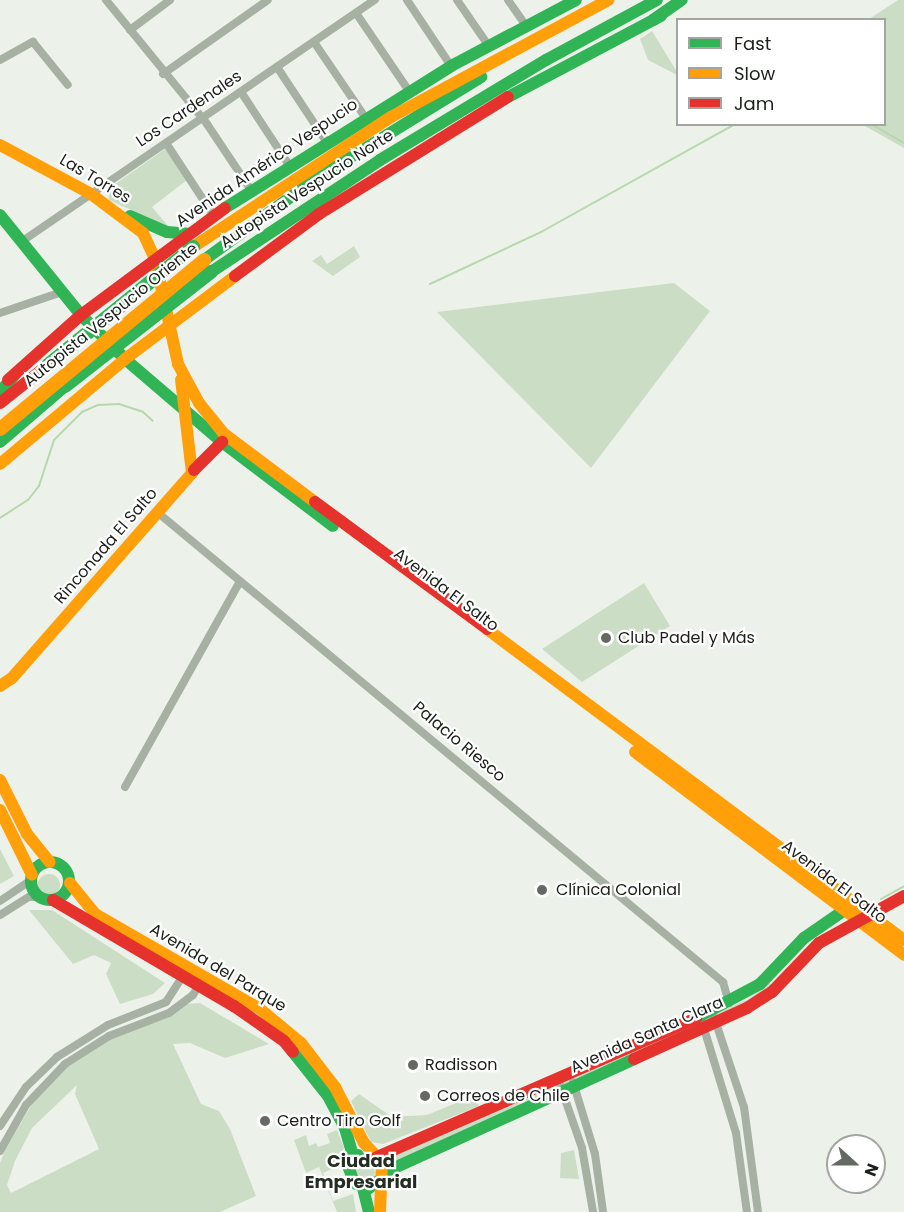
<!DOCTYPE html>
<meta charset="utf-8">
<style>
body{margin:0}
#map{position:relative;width:904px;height:1212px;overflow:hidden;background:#ecf2ea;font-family:Poppins,sans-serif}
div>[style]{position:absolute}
.green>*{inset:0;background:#ccddc6}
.round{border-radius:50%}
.stream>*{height:2px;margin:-1px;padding:0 1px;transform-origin:1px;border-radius:1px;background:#b7d7ad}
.street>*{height:8px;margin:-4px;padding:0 4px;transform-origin:4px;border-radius:4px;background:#a6b1a4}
.fast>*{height:12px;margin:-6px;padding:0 6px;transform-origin:6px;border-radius:6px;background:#30b455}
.fast>.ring{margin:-6px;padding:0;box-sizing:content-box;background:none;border:12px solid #30b455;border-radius:50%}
.slow>*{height:12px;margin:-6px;padding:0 6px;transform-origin:6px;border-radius:6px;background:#ff9f0a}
.jam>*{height:12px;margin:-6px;padding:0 6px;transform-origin:6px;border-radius:6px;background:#e5322d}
.fast-bridge>*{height:14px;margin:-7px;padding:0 7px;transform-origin:7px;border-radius:7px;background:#30b455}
.slow-bridge>*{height:14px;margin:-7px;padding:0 7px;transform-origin:7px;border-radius:7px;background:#ff9f0a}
.dots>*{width:16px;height:16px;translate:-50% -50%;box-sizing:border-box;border:3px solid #fff;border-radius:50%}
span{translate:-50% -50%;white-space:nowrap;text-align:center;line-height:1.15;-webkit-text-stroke:4.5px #fff;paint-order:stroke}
.street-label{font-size:16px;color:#1b1f19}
.poi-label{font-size:16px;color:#1b1f19}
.left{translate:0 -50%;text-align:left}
.neighbourhood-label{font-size:18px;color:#242d21;font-weight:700}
.legend{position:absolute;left:676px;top:18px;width:210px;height:108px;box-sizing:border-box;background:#fff;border:2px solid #a4a5a3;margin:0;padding:8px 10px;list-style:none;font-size:18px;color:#1b1f19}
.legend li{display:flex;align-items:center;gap:12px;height:30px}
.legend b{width:30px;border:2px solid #a4a5a3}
.north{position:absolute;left:826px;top:1134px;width:60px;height:60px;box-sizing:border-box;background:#fff;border:2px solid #a4a5a3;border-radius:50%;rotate:111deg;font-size:16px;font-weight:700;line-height:24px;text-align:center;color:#1b1f19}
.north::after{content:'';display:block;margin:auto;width:21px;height:27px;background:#646962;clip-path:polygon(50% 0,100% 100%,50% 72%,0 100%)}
</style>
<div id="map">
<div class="green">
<div style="clip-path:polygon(898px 0,904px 0,904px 148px,863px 125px,884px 124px,884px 20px,869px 19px)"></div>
<div style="clip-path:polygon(652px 31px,677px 72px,677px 75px,648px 60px,640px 39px)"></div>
<div style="clip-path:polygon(165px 149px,187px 180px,152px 207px,169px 227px,109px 200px,108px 189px)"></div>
<div style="clip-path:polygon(354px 246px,360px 257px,333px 276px,312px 261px,321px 255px,327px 264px)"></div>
<div style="clip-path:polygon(674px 283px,710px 311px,591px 468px,437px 312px)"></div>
<div style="clip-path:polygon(644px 583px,670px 626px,582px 682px,542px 649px)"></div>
<div style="clip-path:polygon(0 849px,14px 876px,0 884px)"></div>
<div class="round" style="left:38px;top:874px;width:22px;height:22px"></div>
<div style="clip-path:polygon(29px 910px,52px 910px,165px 983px,153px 994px,120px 1004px,106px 974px,111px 963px,94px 955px,73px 964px)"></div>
<div style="clip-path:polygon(769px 981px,772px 987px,760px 996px,393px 1162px,391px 1156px,751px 998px)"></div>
<div style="clip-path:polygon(evenodd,200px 1003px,269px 1044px,225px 1058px,190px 1043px,173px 1044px,201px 1104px,219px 1111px,230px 1129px,256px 1196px,220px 1212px,0 1212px,0 1163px,5px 1150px,33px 1102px,64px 1069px,98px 1044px,186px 1004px,200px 1003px,77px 1085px,75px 1094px,99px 1149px,11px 1193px,7px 1185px,15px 1161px,32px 1128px,77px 1085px)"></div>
<div style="clip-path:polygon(359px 1094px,392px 1117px,427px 1115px,473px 1096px,479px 1106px,383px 1144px,371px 1142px,351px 1101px)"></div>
<div style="clip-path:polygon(337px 1130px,344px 1148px,336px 1167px,323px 1173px,333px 1201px,353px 1194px,356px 1212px,337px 1212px,319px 1167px,306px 1173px,294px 1140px,306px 1135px,309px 1146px,316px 1143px,318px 1147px,330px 1143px,327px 1134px)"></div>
<div style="clip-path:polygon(574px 1150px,579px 1179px,560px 1178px,561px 1153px)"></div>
<div class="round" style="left:355px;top:1163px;width:20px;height:20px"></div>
</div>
<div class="stream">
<div style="left:871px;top:124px;width:38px;rotate:30deg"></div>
<div style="left:430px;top:284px;width:123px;rotate:-25.1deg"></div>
<div style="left:541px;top:232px;width:222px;rotate:-29.1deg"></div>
<div style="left:0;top:518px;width:33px;rotate:-33deg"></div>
<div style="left:28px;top:500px;width:18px;rotate:-52deg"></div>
<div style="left:39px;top:486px;width:48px;rotate:-71.9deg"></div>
<div style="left:54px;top:440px;width:40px;rotate:-45deg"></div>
<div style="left:82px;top:412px;width:17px;rotate:-24deg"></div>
<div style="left:98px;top:405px;width:21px;rotate:-3deg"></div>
<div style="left:119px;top:404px;width:25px;rotate:18deg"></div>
<div style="left:143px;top:412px;width:13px;rotate:42deg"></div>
<div style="left:881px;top:899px;width:26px;rotate:-29deg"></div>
</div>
<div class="street">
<div style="left:106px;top:0;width:160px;rotate:50.8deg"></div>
<div style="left:207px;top:124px;width:79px;rotate:56.3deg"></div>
<div style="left:407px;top:0;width:79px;rotate:56.3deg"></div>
<div style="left:457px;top:0;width:55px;rotate:55.4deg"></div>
<div style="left:508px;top:0;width:29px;rotate:55deg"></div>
<div style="left:356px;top:13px;width:94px;rotate:55.8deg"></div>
<div style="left:130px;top:30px;width:50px;rotate:-36.9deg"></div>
<div style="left:314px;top:42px;width:91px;rotate:55.8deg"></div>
<div style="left:0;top:60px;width:38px;rotate:-29deg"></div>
<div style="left:33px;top:42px;width:55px;rotate:50.9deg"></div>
<div style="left:277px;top:67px;width:89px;rotate:56.5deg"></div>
<div style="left:163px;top:74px;width:128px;rotate:-35.2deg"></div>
<div style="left:241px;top:92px;width:87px;rotate:56.7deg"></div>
<div style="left:166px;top:143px;width:87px;rotate:56.7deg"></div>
<div style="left:21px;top:242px;width:429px;rotate:-34.4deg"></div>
<div style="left:0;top:313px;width:65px;rotate:-18.7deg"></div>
<div style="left:157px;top:512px;width:736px;rotate:39.71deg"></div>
<div style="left:723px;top:982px;width:22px;rotate:74deg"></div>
<div style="left:125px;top:787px;width:236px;rotate:-60.8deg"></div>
<div style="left:0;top:901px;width:37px;rotate:-34deg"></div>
<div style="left:0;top:915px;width:34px;rotate:-32deg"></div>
<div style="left:29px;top:897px;width:10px"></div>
<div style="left:714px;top:1017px;width:95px;rotate:71.6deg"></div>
<div style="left:744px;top:1107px;width:106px;rotate:82.4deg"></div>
<div style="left:702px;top:1022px;width:116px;rotate:73deg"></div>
<div style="left:736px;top:1133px;width:80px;rotate:82.1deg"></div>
<div style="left:558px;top:1079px;width:73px;rotate:70.8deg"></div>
<div style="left:582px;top:1148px;width:65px;rotate:80.2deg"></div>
<div style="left:573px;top:1082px;width:75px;rotate:73deg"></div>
<div style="left:595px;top:1154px;width:59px;rotate:82.1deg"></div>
<div style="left:0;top:1126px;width:47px;rotate:-56.3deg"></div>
<div style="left:26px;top:1087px;width:43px;rotate:-44.1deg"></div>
<div style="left:57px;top:1057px;width:60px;rotate:-32.1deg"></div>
<div style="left:108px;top:1025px;width:62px;rotate:-21.6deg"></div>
<div style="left:166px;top:1002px;width:35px;rotate:-57deg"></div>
<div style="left:0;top:1151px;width:53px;rotate:-60.5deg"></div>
<div style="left:26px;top:1105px;width:57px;rotate:-46.4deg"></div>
<div style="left:65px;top:1064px;width:52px;rotate:-32.5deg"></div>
<div style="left:109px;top:1036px;width:64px;rotate:-21deg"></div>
<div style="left:169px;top:1013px;width:30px;rotate:-37deg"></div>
<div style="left:193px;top:995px;width:16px;rotate:-60deg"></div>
</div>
<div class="fast">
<div style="left:653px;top:20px;width:35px;rotate:-35deg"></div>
<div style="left:508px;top:97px;width:173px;rotate:-27.9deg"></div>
<div style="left:225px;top:208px;width:267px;rotate:-32.1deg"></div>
<div style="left:451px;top:66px;width:141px;rotate:-27.8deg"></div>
<div style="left:0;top:215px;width:129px;rotate:51deg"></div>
<div style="left:81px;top:315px;width:62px;rotate:45deg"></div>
<div style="left:125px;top:359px;width:128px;rotate:40.6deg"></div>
<div style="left:222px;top:442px;width:139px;rotate:37.1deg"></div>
<div style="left:130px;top:216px;width:40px;rotate:23.4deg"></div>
<div style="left:167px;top:232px;width:21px;rotate:5deg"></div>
<div style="left:204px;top:260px;width:140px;rotate:-36deg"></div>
<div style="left:317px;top:178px;width:193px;rotate:-31.6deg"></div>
<div style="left:211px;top:272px;width:203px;rotate:-33.5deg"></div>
<div style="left:380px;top:160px;width:194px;rotate:-31.1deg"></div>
<div style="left:546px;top:60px;width:126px;rotate:-28.4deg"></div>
<div style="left:0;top:392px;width:23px;rotate:-49deg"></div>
<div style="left:0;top:442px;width:86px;rotate:-40.7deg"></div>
<div class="ring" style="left:31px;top:862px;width:26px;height:26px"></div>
<div style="left:696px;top:1018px;width:72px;rotate:-28deg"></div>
<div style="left:760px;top:984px;width:64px;rotate:-46.3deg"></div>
<div style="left:804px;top:938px;width:55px;rotate:-34.6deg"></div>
<div style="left:293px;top:1052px;width:56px;rotate:51.5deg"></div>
<div style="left:328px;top:1096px;width:36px;rotate:62deg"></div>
<div style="left:345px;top:1128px;width:32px;rotate:74deg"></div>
<div style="left:358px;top:1155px;width:16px;rotate:125deg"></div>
<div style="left:349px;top:1168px;width:16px;rotate:72deg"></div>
<div style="left:354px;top:1183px;width:16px;rotate:18deg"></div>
<div style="left:369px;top:1188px;width:15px;rotate:-37deg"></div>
<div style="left:383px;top:1173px;width:276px;rotate:-24.4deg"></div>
<div style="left:363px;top:1188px;width:25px;rotate:76deg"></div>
</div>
<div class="slow">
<div style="left:0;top:145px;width:103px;rotate:28.3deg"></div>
<div style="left:91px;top:194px;width:65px;rotate:36.9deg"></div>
<div style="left:143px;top:233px;width:29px;rotate:65deg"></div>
<div style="left:155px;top:259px;width:107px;rotate:77.6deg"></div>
<div style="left:178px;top:364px;width:44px;rotate:61.7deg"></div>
<div style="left:199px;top:403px;width:38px;rotate:51deg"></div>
<div style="left:223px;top:433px;width:115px;rotate:36.9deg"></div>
<div style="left:193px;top:247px;width:237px;rotate:-33.3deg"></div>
<div style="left:391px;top:117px;width:247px;rotate:-28.3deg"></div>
<div style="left:0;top:464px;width:163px;rotate:-40deg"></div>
<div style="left:125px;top:359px;width:138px;rotate:-37deg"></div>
<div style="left:487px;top:629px;width:520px;rotate:36.72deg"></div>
<div style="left:0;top:686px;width:14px;rotate:-34deg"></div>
<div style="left:12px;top:678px;width:273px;rotate:-48.7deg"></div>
<div style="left:192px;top:473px;width:94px;rotate:-96.7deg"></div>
<div style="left:635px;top:752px;width:337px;rotate:37deg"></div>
<div style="left:0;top:780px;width:60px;rotate:63.4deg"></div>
<div style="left:27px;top:834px;width:36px;rotate:51deg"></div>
<div style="left:0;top:810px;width:72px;rotate:63.8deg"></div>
<div style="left:70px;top:883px;width:40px;rotate:51deg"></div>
<div style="left:95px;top:914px;width:190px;rotate:29.9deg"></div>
<div style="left:260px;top:1009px;width:53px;rotate:39.7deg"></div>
<div style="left:301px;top:1043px;width:56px;rotate:52.3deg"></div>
<div style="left:335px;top:1087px;width:63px;rotate:62.6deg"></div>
<div style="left:364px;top:1143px;width:26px;rotate:47deg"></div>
<div style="left:382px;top:1162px;width:50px;rotate:92.3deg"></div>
</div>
<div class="jam">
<div style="left:235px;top:276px;width:104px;rotate:-36.4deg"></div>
<div style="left:319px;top:214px;width:222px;rotate:-31.8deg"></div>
<div style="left:8px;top:380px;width:98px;rotate:-41.7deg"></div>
<div style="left:81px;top:315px;width:179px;rotate:-36.6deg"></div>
<div style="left:0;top:403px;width:61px;rotate:-38.4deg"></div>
<div style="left:194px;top:470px;width:40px;rotate:-45deg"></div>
<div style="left:315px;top:502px;width:214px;rotate:36.4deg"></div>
<div style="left:53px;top:900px;width:210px;rotate:30.4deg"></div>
<div style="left:234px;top:1006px;width:61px;rotate:35deg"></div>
<div style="left:284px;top:1041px;width:14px;rotate:51deg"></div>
<div style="left:634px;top:1059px;width:124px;rotate:-24.3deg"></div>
<div style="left:747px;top:1008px;width:30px;rotate:-33deg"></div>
<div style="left:772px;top:992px;width:68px;rotate:-46.2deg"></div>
<div style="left:819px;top:943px;width:97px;rotate:-28.9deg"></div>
<div style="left:377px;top:1157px;width:348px;rotate:-23.5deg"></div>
</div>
<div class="fast-bridge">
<div style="left:48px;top:365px;width:187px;rotate:-39.1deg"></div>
<div style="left:65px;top:386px;width:185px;rotate:-38deg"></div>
</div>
<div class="slow-bridge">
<div style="left:0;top:429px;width:265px;rotate:-39.6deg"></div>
</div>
<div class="dots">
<div style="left:606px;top:638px;background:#646962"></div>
<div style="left:542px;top:890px;background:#646962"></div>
<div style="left:413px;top:1065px;background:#646962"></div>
<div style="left:425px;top:1096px;background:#646962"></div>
<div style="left:265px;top:1121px;background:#646962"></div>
</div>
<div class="street-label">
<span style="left:189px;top:109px;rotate:-34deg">Los Cardenales</span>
<span style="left:267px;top:163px;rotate:-34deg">Avenida Américo Vespucio</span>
<span style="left:95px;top:179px;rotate:31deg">Las Torres</span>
<span style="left:307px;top:189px;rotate:-33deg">Autopista Vespucio Norte</span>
<span style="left:111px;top:315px;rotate:-39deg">Autopista Vespucio Oriente</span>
<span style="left:106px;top:546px;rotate:-49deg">Rinconada El Salto</span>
<span style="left:446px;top:590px;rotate:37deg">Avenida El Salto</span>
<span style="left:459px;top:742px;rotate:40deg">Palacio Riesco</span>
<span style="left:834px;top:882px;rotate:37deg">Avenida El Salto</span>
<span style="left:218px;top:968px;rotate:31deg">Avenida del Parque</span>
<span style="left:647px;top:1035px;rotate:-24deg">Avenida Santa Clara</span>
</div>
<div class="poi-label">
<span class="left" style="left:618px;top:638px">Club Padel y Más</span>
<span class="left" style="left:556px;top:890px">Clínica Colonial</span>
<span class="left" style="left:425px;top:1065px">Radisson</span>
<span class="left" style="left:437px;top:1096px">Correos de Chile</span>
<span class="left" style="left:277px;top:1121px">Centro Tiro Golf</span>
</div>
<div class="neighbourhood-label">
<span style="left:361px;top:1172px">Ciudad<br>Empresarial</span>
</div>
<ul class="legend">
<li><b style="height:8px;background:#30b455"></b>Fast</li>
<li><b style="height:8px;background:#ff9f0a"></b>Slow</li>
<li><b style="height:8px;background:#e5322d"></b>Jam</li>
</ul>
<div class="north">N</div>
</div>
